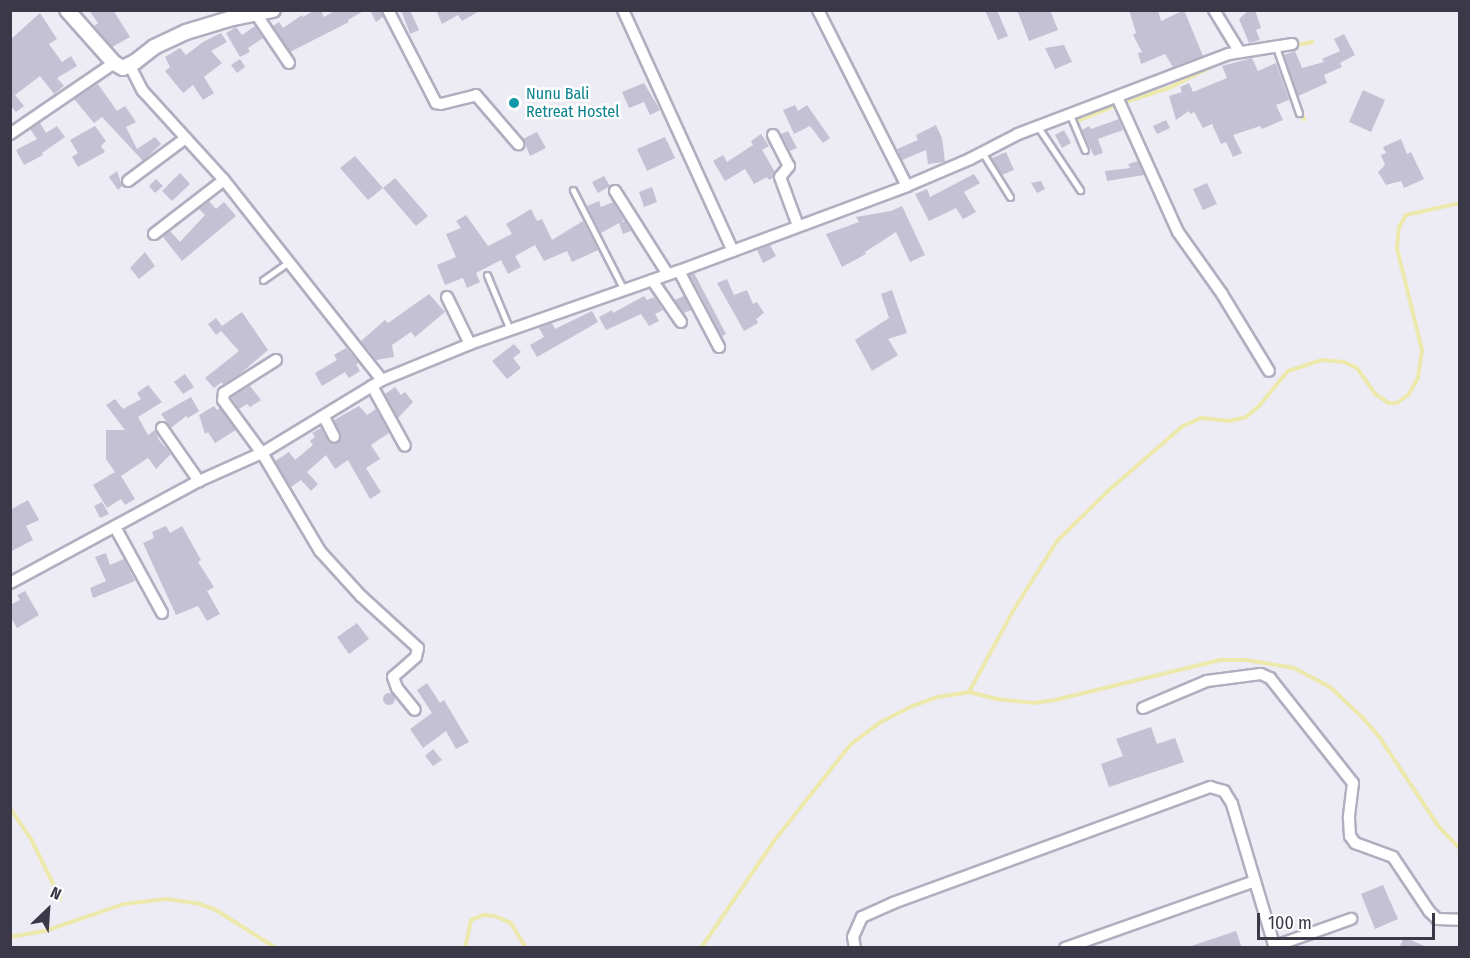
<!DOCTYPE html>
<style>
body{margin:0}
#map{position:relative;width:1470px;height:958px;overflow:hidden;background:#edebf4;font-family:"Fira Sans Condensed",sans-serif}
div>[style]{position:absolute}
.stream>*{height:4px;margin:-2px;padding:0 2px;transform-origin:2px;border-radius:2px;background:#ede9ac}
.building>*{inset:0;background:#c4c1d5}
.round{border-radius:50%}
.roads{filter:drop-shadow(2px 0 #b1aec0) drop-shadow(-2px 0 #b1aec0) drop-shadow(0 2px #b1aec0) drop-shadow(0 -2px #b1aec0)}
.service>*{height:5px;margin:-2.5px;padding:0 2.5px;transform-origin:2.5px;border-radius:2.5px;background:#fff}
.minor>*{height:10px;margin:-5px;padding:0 5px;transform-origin:5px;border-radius:5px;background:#fff}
.tertiary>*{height:14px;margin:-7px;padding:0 7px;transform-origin:7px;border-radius:7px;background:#fff}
.dots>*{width:16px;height:16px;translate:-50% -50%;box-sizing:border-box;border:3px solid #fff;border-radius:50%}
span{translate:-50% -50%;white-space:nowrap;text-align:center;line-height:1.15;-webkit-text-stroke:5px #fff;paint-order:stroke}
.culture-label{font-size:16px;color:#0d838f}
.left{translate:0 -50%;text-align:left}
.frame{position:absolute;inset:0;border:12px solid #3b3948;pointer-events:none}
.north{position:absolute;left:18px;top:880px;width:60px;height:60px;-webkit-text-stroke:4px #fff;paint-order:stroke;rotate:25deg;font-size:16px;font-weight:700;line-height:24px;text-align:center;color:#3b3948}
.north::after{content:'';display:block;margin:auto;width:21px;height:27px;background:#3b3948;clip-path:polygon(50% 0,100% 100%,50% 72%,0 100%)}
.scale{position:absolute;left:1257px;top:913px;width:178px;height:27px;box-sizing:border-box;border:3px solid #3b3948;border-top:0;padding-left:8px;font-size:18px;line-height:21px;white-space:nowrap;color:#3b3948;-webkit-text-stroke:4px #fff;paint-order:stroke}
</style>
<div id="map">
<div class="stream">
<div style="left:1224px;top:36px;width:19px;rotate:62deg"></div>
<div style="left:1292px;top:46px;width:21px;rotate:-11deg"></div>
<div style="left:1125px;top:102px;width:46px;rotate:-17.7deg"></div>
<div style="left:1169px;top:88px;width:51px;rotate:-26.6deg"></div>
<div style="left:1300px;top:108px;width:12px;rotate:70deg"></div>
<div style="left:1075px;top:122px;width:42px;rotate:-22.3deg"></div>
<div style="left:969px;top:692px;width:92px;rotate:-61.5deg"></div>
<div style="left:1013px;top:611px;width:83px;rotate:-57.8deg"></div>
<div style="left:1057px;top:541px;width:73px;rotate:-44.4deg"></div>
<div style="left:1109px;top:490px;width:98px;rotate:-40.9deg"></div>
<div style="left:1183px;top:426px;width:20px;rotate:-24deg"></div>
<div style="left:1201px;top:418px;width:29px;rotate:6deg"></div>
<div style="left:1230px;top:421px;width:16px;rotate:-14deg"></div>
<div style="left:1246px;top:417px;width:17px;rotate:-40deg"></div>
<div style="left:1259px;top:406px;width:45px;rotate:-50.4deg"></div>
<div style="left:1288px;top:371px;width:36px;rotate:-18deg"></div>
<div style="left:1322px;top:360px;width:22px;rotate:5deg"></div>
<div style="left:1344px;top:362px;width:14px;rotate:25deg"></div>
<div style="left:1357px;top:368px;width:32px;rotate:55deg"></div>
<div style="left:1375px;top:394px;width:17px;rotate:33deg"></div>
<div style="left:1389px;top:403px;width:8px"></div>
<div style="left:1397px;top:403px;width:15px;rotate:-37deg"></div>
<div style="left:1409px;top:394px;width:18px;rotate:-61deg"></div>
<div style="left:1418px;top:378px;width:28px;rotate:-82deg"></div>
<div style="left:1422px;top:350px;width:105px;rotate:-103.8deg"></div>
<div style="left:1397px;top:248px;width:21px;rotate:-85deg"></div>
<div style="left:1399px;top:227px;width:14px;rotate:-60deg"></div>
<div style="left:1406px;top:215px;width:55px;rotate:-12.5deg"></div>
<div style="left:10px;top:808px;width:40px;rotate:56deg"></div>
<div style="left:32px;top:841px;width:64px;rotate:63.8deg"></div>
<div style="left:10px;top:937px;width:36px;rotate:-10deg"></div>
<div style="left:45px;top:931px;width:83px;rotate:-18.9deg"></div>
<div style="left:124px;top:904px;width:43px;rotate:-6.6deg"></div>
<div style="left:167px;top:899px;width:30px;rotate:8deg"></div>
<div style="left:197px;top:903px;width:20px;rotate:20deg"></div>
<div style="left:216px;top:910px;width:71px;rotate:32.3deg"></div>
<div style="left:465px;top:948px;width:29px;rotate:-78deg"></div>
<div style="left:471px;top:920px;width:14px;rotate:-21deg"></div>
<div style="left:484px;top:915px;width:11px;rotate:5deg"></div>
<div style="left:495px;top:916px;width:17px;rotate:24deg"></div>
<div style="left:511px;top:923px;width:29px;rotate:59deg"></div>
<div style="left:701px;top:948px;width:130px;rotate:-55.7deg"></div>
<div style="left:774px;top:841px;width:122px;rotate:-51.6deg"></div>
<div style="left:850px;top:745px;width:39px;rotate:-37deg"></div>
<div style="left:881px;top:722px;width:33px;rotate:-27deg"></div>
<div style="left:910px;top:707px;width:30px;rotate:-20deg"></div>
<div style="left:938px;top:697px;width:31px;rotate:-9deg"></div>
<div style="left:969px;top:692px;width:29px;rotate:14deg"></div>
<div style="left:997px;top:699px;width:37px;rotate:6deg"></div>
<div style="left:1034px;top:703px;width:21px;rotate:-8deg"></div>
<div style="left:1055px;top:700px;width:170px;rotate:-13.6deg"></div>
<div style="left:1220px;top:660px;width:27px"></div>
<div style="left:1247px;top:660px;width:48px;rotate:9.7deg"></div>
<div style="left:1294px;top:668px;width:41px;rotate:27.8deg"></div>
<div style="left:1330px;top:687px;width:44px;rotate:43.2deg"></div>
<div style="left:1362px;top:717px;width:28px;rotate:49deg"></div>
<div style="left:1380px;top:738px;width:107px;rotate:56.5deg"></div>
<div style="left:1439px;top:827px;width:30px;rotate:46deg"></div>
</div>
<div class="building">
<div style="clip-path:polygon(89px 10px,113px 10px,130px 37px,112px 47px,94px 26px,98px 23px)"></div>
<div style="clip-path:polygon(315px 10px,321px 10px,324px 17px,336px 10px,365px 10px,348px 20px,349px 22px,290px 52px,273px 26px,279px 22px,283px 28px,302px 15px,303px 17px)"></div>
<div style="clip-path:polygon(370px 10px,381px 10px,383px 17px,376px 22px)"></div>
<div style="clip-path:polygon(401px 10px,410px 10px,419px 30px,410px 34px)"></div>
<div style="clip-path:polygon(436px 10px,481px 10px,462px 21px,458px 15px,442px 24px)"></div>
<div style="clip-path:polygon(985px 10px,997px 10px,1008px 36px,998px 40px)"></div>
<div style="clip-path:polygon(1017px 10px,1050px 10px,1058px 30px,1029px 41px)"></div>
<div style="clip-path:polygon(1129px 10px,1158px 10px,1161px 21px,1184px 10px,1203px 56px,1173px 67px,1165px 54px,1141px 64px,1138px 53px,1142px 52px,1133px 35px,1136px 33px)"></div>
<div style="clip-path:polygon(1249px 10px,1255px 10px,1261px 28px,1256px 30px,1260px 40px,1249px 43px,1239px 19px)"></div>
<div style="clip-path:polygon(40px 13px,57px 39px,49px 44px,62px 62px,71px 56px,77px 66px,57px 78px,64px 86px,54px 94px,40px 76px,15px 95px,24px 106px,16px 112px,10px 105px,10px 40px)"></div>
<div style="clip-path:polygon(255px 26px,263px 38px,248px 48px,250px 52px,240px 57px,226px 33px,236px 27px,242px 35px)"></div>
<div style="clip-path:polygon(221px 33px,227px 42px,211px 51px,222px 63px,204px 77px,214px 93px,203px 100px,193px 85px,183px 93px,165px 71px,170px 67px,165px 57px,180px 48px,186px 55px,203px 42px)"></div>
<div style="clip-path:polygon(1344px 34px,1355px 55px,1340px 63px,1342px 67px,1324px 75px,1327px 83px,1298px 96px,1284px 55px,1295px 51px,1302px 68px,1324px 62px,1322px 59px,1340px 51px,1334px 39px)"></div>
<div style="clip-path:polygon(1064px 45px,1072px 62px,1055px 69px,1045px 48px)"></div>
<div style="clip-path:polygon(1252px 58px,1258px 71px,1276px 63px,1289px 100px,1276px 105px,1283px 120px,1262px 129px,1260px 126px,1233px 135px,1242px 153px,1233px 157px,1226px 142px,1221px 144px,1212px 124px,1203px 128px,1194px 112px,1190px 114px,1189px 111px,1176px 120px,1169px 96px,1182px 92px,1180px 87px,1189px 83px,1193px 92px,1227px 78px,1222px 66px)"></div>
<div style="clip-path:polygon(240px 59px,245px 67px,237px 73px,231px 65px)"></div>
<div style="clip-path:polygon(644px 83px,660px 110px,650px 115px,644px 102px,629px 108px,622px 92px)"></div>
<div style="clip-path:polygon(98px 84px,117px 111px,125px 106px,136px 122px,126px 127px,137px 149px,155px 137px,161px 144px,143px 161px,102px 117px,94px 123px,74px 99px)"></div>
<div style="clip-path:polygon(1363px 90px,1385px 100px,1371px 132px,1349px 122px)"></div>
<div style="clip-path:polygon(795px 105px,798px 111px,807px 105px,830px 138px,823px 143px,810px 126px,794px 134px,783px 110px)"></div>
<div style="clip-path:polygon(1119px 119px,1123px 130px,1098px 139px,1103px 153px,1094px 156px,1082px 130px,1089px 126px,1091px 129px)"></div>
<div style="clip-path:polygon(1166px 120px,1170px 128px,1157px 134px,1153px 126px)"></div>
<div style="clip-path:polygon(40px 123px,46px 133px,57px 126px,65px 137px,42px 153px,43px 155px,24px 165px,16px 150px,37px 139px,30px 129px)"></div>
<div style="clip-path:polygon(936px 125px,942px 138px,945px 162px,928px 164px,926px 150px,902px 160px,897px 149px,918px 140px,916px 135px)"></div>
<div style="clip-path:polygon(95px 126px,106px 141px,101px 146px,105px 152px,78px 167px,72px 157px,78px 153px,70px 140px)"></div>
<div style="clip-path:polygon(1064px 130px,1071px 143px,1062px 148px,1055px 135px)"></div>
<div style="clip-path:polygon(788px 131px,797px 148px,790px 151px,781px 134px)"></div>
<div style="clip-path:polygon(537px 132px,546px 148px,530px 156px,523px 139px)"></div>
<div style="clip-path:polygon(761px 134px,769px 146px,762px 150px,775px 172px,773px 178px,769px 180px,767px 177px,754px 184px,745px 169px,725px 181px,713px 161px,723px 155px,727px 162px,753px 145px,751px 141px)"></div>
<div style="clip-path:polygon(665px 137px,675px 158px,647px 171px,637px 149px)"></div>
<div style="clip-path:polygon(1401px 139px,1407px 154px,1411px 152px,1424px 179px,1404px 188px,1401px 181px,1386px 185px,1378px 172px,1385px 165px,1381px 155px,1386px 153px,1383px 147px)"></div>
<div style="clip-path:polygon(1006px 152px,1014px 170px,1002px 175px,992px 158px)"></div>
<div style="clip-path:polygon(355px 156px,383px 188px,368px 200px,340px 168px)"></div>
<div style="clip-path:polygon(1138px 161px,1144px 175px,1107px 181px,1105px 171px,1130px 168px,1128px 164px)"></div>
<div style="clip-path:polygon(117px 171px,122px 186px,118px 190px,109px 177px)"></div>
<div style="clip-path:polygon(180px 173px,190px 184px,172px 201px,162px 191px)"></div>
<div style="clip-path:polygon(974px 174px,980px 183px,964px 192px,976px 212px,963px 219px,956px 208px,929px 221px,915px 194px,927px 189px,930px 197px)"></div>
<div style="clip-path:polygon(604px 176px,610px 186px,598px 193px,592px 182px)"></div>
<div style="clip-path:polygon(395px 178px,428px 216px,416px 226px,383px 188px)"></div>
<div style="clip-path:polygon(156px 179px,163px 186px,155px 193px,149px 186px)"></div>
<div style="clip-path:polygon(1041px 181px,1045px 189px,1037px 193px,1031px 183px)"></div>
<div style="clip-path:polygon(1207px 183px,1217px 204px,1203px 210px,1193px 189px)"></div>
<div style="clip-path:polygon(652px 187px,657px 202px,644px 207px,639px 192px)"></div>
<div style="clip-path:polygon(209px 201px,216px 209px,224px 202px,236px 216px,182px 261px,163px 237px,170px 231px,180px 242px,205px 215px,199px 209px)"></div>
<div style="clip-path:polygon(599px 201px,601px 207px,613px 202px,624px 220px,620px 223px,625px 221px,631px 231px,623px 234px,619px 223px,601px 233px,587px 206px)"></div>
<div style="clip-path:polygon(902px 206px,925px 255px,910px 262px,896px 232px,865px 252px,866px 254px,842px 267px,826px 234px,859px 222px,856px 217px,891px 211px)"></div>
<div style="clip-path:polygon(531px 209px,537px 221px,542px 219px,552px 240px,583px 221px,598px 250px,572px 262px,567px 251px,544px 261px,535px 245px,515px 256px,521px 267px,508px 274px,501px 260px,476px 273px,480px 282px,467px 288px,463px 278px,445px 285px,437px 265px,456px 257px,446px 234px,461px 228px,456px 221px,466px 215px,488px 246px,512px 234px,506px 224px)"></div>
<div style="clip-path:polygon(770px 245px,776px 256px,763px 263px,757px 250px)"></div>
<div style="clip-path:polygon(145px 252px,155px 266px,139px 279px,130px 268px)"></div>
<div style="clip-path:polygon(694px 273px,726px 334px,722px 336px,690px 275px)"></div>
<div style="clip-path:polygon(727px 279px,734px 295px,747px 290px,753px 304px,757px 302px,764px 313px,756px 319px,758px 323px,744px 331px,717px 283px)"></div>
<div style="clip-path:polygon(892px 290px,907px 333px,888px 339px,898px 355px,872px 371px,855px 340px,889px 318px,881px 294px)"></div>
<div style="clip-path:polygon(429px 294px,445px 312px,415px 337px,411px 332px,392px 345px,394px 357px,376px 360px,361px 341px,385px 320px,388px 323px)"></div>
<div style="clip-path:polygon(644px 296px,647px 300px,654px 297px,663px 310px,655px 314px,659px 321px,649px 326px,641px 314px,606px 330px,599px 317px,612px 310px,613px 313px)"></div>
<div style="clip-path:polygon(684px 296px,691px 310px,684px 313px,675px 300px)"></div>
<div style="clip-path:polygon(592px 311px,598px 322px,537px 357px,530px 345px,544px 337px,539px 328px,552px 323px,555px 329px)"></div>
<div style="clip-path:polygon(242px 312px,268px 350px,241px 373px,223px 385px,222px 382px,214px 388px,205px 378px,239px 351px,221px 331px,216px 335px,208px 324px,216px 318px,222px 326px)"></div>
<div style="clip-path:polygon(514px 344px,521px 352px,513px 358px,521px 368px,507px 379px,492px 361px)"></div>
<div style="clip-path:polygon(346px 348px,359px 363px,356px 364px,360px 371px,349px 378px,345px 372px,322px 386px,315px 373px,337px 360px,334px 355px)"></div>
<div style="clip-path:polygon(185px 374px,194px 387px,183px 394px,174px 382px)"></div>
<div style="clip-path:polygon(148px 385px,162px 402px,138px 417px,148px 435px,155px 430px,159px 440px,171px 454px,156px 469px,148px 458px,121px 476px,135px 499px,125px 505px,121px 499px,107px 508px,93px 485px,115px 472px,106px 459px,106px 430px,125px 430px,106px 405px,115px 399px,123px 409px,141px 399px,137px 393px)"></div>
<div style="clip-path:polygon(250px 386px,261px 400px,250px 407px,247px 404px,239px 409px,231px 397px)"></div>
<div style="clip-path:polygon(395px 387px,401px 395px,405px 392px,413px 402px,398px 418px,385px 394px)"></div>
<div style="clip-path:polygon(191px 397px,199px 411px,188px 418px,186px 416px,171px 428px,161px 414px)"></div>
<div style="clip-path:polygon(214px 406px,217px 410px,220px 408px,236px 430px,215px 443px,208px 432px,205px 434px,199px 415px)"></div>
<div style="clip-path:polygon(359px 406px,367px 415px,376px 409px,389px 433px,371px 445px,380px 459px,366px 468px,381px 492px,370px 499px,348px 460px,335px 469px,326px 455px,307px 472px,318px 484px,311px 491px,301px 480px,291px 487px,275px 461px,289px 452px,295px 460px,313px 445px,310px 441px,315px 437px,312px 433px,321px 428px,329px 443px,338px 443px,341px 437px,334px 420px)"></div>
<div style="clip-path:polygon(28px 500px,39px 520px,26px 526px,33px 540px,10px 552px,10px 510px)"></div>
<div style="clip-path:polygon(102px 502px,109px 514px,100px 518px,94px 506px)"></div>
<div style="clip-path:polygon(166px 526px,170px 533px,182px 526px,201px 560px,198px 562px,214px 587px,207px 591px,220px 614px,207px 621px,198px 606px,176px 615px,148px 554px,143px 543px,154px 538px,152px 532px)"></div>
<div style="clip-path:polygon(106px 553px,110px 565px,124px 559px,135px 581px,93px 598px,90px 588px,106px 581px,95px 557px)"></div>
<div style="clip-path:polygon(25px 591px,39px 615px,17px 628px,10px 616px,10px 605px,20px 600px,17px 595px)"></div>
<div style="clip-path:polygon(357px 623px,369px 639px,349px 654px,337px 637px)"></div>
<div style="clip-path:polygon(427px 683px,440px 703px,444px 700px,469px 742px,456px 749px,446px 731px,423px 748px,410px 729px,432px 713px,417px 690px)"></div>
<div class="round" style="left:383px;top:693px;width:12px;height:12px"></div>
<div style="clip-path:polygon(1151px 727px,1157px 744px,1175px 738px,1184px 762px,1109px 787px,1101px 764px,1123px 756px,1116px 739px)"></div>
<div style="clip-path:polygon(433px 749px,442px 760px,433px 766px,425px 756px)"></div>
<div style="clip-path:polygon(1383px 885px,1398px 919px,1375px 929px,1361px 894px)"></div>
<div style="clip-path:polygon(1236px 931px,1242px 948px,1191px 948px,1191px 946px)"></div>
<div style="clip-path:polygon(1404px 937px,1429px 948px,1399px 948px)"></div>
</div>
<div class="roads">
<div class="service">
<div style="left:1278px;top:47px;width:3px;rotate:108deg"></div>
<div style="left:1277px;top:50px;width:67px;rotate:70.8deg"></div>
<div style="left:1070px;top:115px;width:38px;rotate:67deg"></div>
<div style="left:1038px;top:127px;width:76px;rotate:56.3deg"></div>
<div style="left:982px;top:152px;width:53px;rotate:58.1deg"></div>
<div style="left:573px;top:190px;width:112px;rotate:63deg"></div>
<div style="left:487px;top:275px;width:60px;rotate:67.3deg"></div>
<div style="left:263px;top:280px;width:32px;rotate:-35deg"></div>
</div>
<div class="minor">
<div style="left:388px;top:10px;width:105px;rotate:62.7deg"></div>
<div style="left:436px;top:103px;width:5px;rotate:11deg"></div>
<div style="left:441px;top:104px;width:36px;rotate:-14deg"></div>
<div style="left:476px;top:95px;width:65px;rotate:49.4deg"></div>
<div style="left:623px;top:10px;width:265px;rotate:65.5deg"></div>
<div style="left:818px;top:10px;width:197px;rotate:63.2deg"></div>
<div style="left:1214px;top:10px;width:48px;rotate:58.6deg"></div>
<div style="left:256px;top:14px;width:59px;rotate:56deg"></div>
<div style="left:130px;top:66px;width:28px;rotate:63deg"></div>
<div style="left:143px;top:91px;width:120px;rotate:47.7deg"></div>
<div style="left:224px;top:180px;width:255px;rotate:51.7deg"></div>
<div style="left:1117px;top:97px;width:148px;rotate:65.7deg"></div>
<div style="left:1178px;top:232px;width:76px;rotate:54.6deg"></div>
<div style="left:1222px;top:294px;width:90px;rotate:58.6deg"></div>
<div style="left:10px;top:134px;width:126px;rotate:-34.3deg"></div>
<div style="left:773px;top:135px;width:35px;rotate:63deg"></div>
<div style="left:789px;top:166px;width:14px;rotate:129deg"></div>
<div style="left:780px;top:177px;width:52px;rotate:69.8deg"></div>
<div style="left:128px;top:181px;width:72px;rotate:-36.6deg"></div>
<div style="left:615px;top:191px;width:97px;rotate:57.6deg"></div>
<div style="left:154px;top:234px;width:88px;rotate:-37.6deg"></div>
<div style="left:679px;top:271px;width:86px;rotate:62.2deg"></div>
<div style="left:652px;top:280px;width:51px;rotate:55.4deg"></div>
<div style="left:447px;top:297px;width:52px;rotate:63.9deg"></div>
<div style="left:276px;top:360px;width:62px;rotate:147.6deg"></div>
<div style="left:224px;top:393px;width:7px;rotate:98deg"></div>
<div style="left:223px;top:400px;width:66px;rotate:53.7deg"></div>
<div style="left:262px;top:453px;width:114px;rotate:59.4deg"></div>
<div style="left:320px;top:551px;width:61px;rotate:47.7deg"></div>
<div style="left:361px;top:596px;width:77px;rotate:42.4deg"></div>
<div style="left:418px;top:648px;width:9px;rotate:103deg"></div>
<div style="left:416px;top:657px;width:30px;rotate:139deg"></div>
<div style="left:393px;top:677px;width:12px;rotate:70deg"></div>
<div style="left:397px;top:688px;width:28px;rotate:51deg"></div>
<div style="left:372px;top:386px;width:68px;rotate:61.2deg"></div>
<div style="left:324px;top:417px;width:22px;rotate:63deg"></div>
<div style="left:162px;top:428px;width:65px;rotate:55.1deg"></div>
<div style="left:115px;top:527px;width:98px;rotate:61.3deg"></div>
<div style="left:10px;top:583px;width:215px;rotate:-28.4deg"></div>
<div style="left:199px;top:481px;width:69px;rotate:-24deg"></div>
<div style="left:262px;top:453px;width:140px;rotate:-31.3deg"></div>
<div style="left:382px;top:380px;width:95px;rotate:-22.2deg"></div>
<div style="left:470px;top:344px;width:221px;rotate:-19.3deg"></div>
<div style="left:679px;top:271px;width:243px;rotate:-20.4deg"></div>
<div style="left:907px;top:186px;width:69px;rotate:-23.2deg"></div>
<div style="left:970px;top:159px;width:54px;rotate:-27.5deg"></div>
<div style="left:1018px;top:134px;width:226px;rotate:-20.8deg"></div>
<div style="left:1229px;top:54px;width:64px;rotate:-9deg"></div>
<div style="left:1143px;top:708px;width:69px;rotate:-22.9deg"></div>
<div style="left:1207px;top:681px;width:54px;rotate:-7.4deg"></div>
<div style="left:1261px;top:674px;width:10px;rotate:24deg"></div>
<div style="left:1270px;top:678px;width:134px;rotate:51.7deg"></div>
<div style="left:1353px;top:783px;width:35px;rotate:97deg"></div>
<div style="left:1349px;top:818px;width:18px;rotate:87deg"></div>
<div style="left:1350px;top:836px;width:9px;rotate:54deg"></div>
<div style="left:1355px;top:843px;width:40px;rotate:20.2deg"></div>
<div style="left:1393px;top:857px;width:65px;rotate:56.3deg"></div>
<div style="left:1429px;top:911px;width:11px;rotate:45deg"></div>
<div style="left:1437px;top:919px;width:23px;rotate:2deg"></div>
<div style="left:1275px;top:946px;width:81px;rotate:-19.6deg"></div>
<div style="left:855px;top:948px;width:11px;rotate:-100deg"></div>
<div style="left:853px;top:937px;width:22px;rotate:-66deg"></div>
<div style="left:862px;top:917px;width:34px;rotate:-24deg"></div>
<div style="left:893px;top:903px;width:338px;rotate:-20.1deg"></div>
<div style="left:1210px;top:787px;width:15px;rotate:16deg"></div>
<div style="left:1224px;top:791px;width:15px;rotate:58deg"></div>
<div style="left:1232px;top:804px;width:150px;rotate:73.4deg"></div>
<div style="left:1065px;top:948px;width:201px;rotate:-19.4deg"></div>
</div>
<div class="tertiary">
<div style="left:67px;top:10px;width:71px;rotate:48.4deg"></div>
<div style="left:114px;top:63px;width:10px;rotate:29deg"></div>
<div style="left:123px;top:68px;width:13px;rotate:-27deg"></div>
<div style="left:135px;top:62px;width:24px;rotate:-38deg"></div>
<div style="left:154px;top:47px;width:35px;rotate:-25deg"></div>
<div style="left:186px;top:32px;width:45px;rotate:-16.8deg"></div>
<div style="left:229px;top:19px;width:45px;rotate:-11.6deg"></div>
</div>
</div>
<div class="dots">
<div style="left:514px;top:103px;background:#0f9aa8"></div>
</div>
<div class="culture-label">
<span class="left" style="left:526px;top:103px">Nunu Bali<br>Retreat Hostel</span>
</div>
<div class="frame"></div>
<div class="north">N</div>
<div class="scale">100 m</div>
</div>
